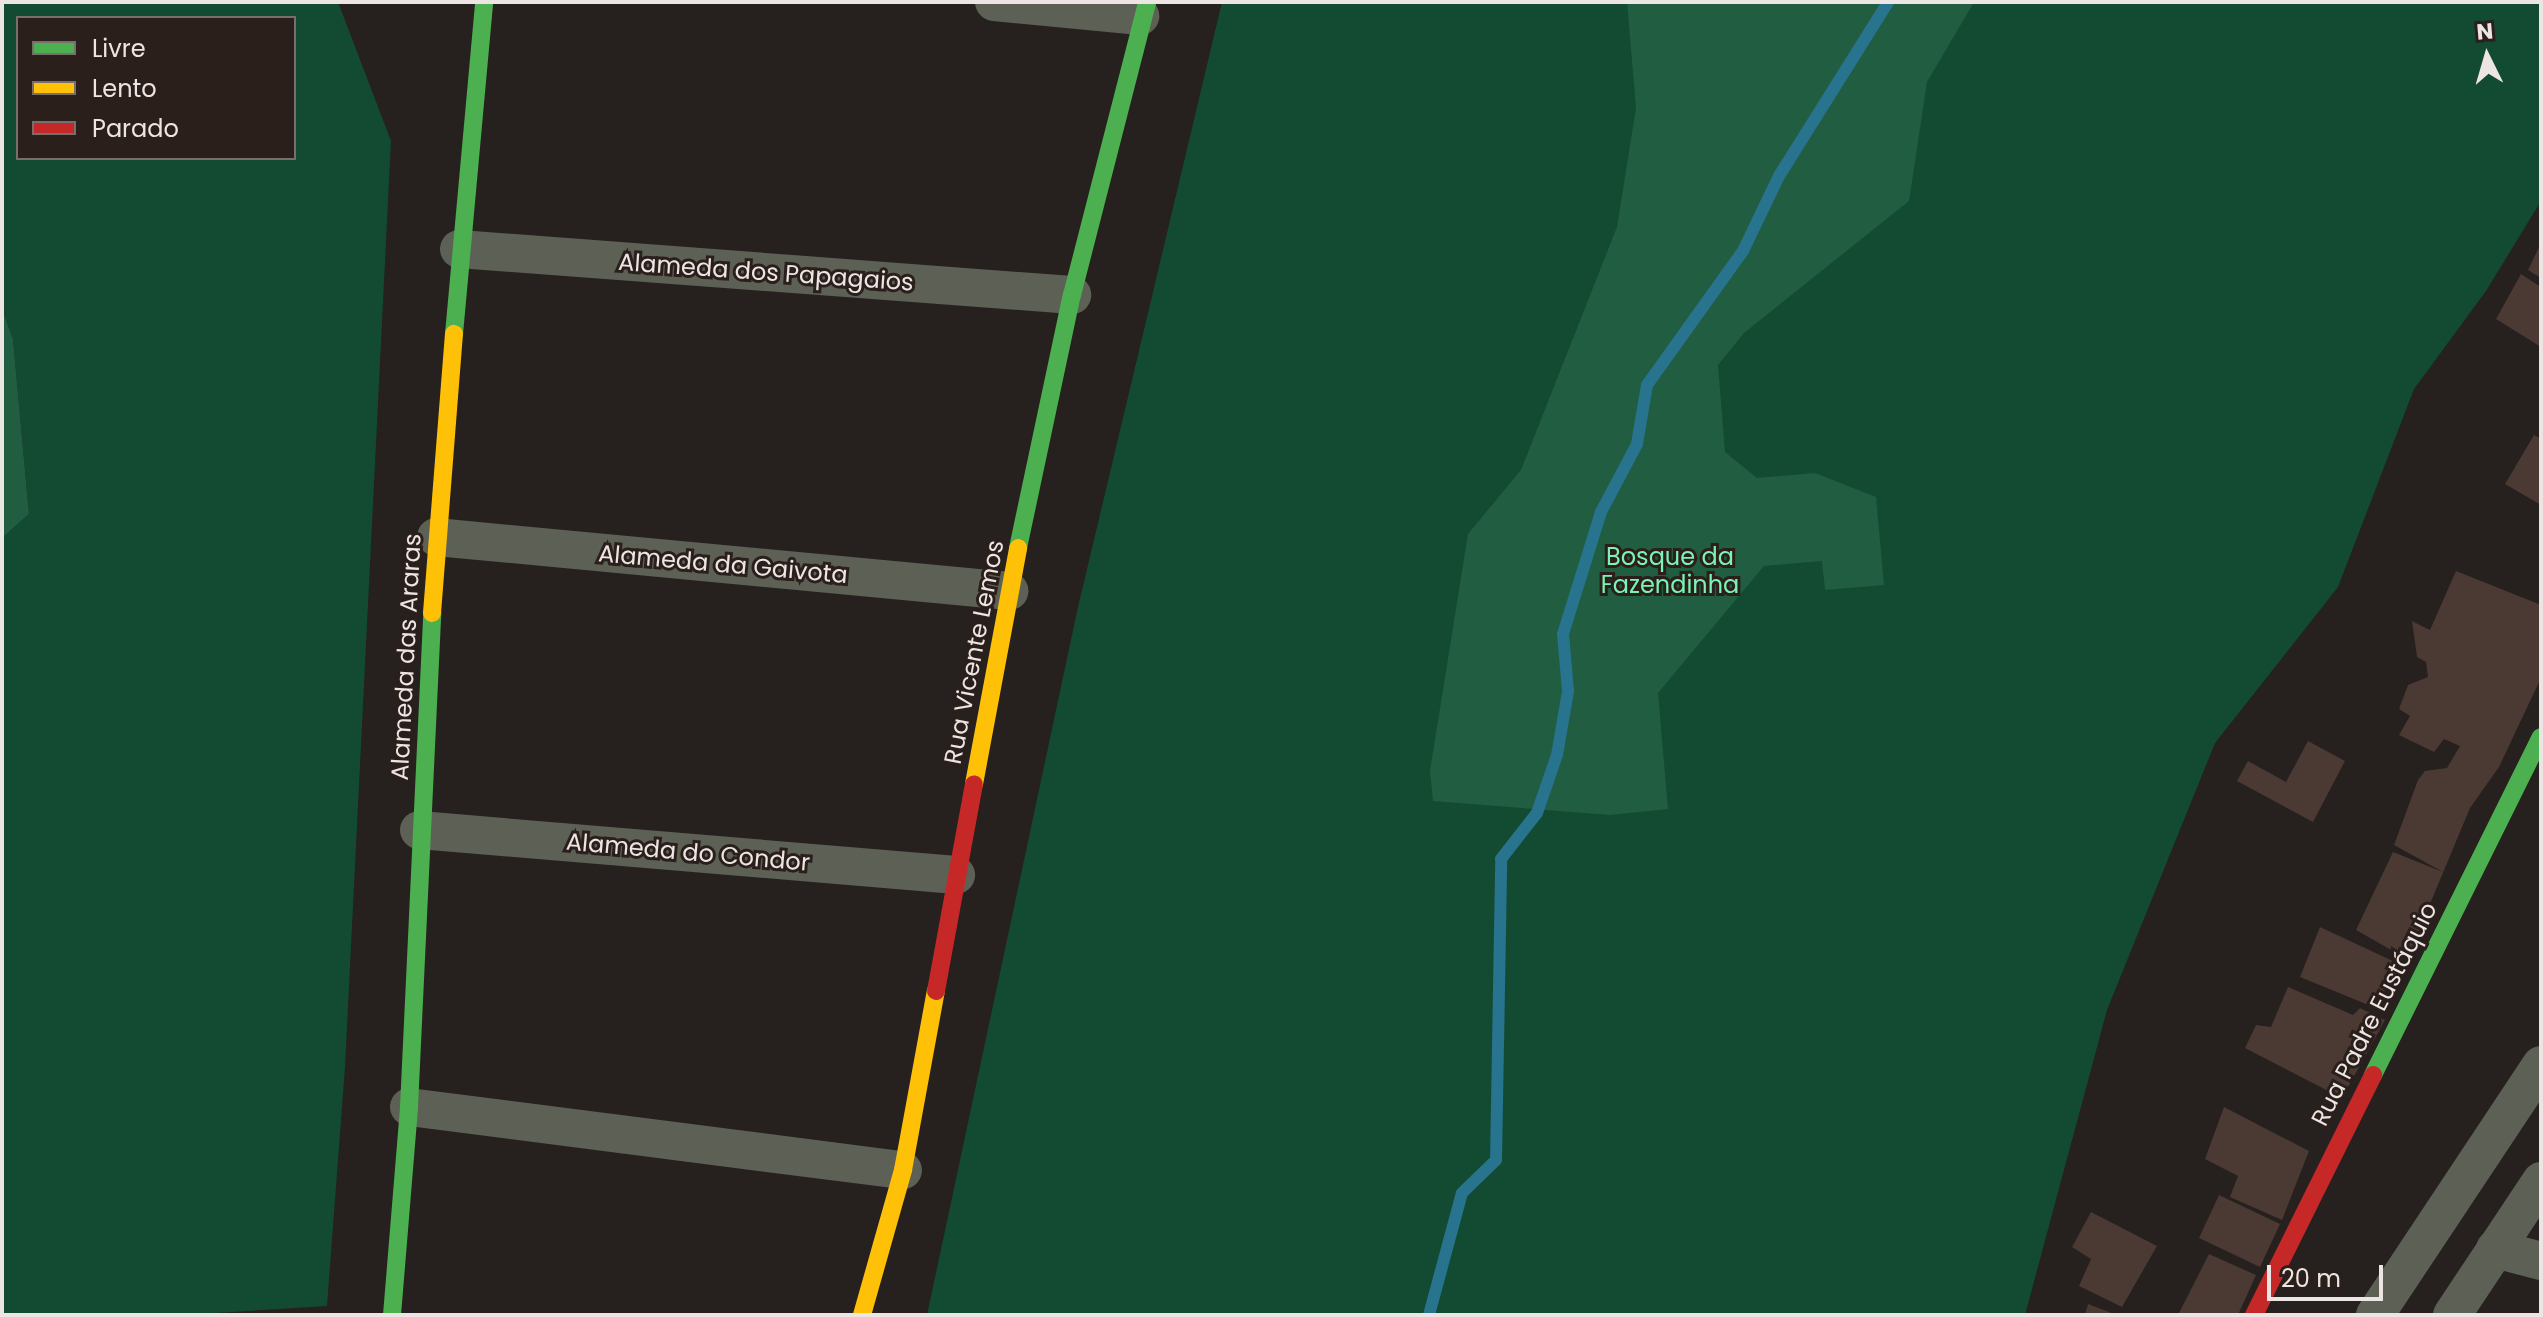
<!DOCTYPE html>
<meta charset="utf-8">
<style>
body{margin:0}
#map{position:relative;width:2543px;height:1317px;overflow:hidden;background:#26201e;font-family:Poppins,sans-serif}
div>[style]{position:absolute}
.green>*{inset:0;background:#124b31}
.forest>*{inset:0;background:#215d40}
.stream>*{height:12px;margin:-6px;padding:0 6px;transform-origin:6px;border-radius:6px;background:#28738d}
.building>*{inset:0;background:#4b3933}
.street>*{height:38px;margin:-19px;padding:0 19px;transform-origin:19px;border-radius:19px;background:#5c6055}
.fast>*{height:18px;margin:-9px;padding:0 9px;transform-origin:9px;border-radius:9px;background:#4caf50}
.slow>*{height:18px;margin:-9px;padding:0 9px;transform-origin:9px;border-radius:9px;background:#ffc107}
.jam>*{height:18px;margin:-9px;padding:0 9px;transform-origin:9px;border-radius:9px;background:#c62828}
span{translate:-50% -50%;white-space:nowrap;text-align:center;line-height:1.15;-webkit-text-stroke:6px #2a1f1b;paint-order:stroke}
.street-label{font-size:24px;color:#ede5e3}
.park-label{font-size:24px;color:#7af3b4}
.frame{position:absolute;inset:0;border:4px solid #ede5e3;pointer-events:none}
.legend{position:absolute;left:16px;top:16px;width:280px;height:144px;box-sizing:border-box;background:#2a1f1b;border:2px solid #786e6b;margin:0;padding:10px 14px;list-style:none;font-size:24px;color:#ede5e3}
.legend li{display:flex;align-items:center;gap:16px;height:40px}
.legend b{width:40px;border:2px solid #786e6b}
.north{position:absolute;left:2447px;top:16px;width:80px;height:80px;-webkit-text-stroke:6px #2a1f1b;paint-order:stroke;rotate:355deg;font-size:22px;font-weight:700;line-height:32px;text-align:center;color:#ede5e3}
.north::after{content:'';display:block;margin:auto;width:28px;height:36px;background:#ede5e3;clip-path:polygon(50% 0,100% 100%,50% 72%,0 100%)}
.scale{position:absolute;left:2267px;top:1265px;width:116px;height:36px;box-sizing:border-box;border:4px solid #ede5e3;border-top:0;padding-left:10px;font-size:24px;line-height:28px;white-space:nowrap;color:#ede5e3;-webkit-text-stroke:6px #2a1f1b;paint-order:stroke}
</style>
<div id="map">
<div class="green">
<div style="clip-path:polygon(evenodd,2px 2px,338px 2px,391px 141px,345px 1067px,327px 1306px,182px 1315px,2px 1315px,2px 538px,29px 514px,13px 339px,2px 309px,2px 2px,18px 18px,294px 18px,294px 158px,18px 158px,18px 18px)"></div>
<div style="clip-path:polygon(1222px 2px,2541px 2px,2541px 201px,2486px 291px,2414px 389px,2338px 587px,2215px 743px,2107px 1010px,2025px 1315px,927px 1315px,1078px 607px)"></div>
</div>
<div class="forest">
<div style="clip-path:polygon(1627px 2px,1974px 2px,1927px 82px,1909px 201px,1744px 333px,1718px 365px,1725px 452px,1757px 478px,1815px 473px,1876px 497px,1884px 585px,1825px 590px,1822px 561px,1764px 566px,1658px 693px,1668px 809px,1610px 815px,1433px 801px,1430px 771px,1468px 534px,1521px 470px,1617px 227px,1636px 108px)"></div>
<div style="clip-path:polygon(2px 309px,13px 339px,29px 514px,2px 538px)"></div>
</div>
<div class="stream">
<div style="left:1429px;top:1315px;width:126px;rotate:-74.9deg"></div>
<div style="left:1462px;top:1193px;width:47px;rotate:-44.1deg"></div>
<div style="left:1496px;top:1160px;width:301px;rotate:-89deg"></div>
<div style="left:1501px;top:859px;width:58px;rotate:-52deg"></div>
<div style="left:1537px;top:813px;width:61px;rotate:-71deg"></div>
<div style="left:1557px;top:755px;width:65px;rotate:-80.2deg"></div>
<div style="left:1568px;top:691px;width:57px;rotate:-95deg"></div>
<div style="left:1563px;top:634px;width:128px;rotate:-72.7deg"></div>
<div style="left:1601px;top:512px;width:77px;rotate:-62.1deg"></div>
<div style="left:1637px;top:444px;width:60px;rotate:-80.4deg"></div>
<div style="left:1647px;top:385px;width:165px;rotate:-54.4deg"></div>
<div style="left:1743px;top:251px;width:83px;rotate:-64.4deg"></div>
<div style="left:1779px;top:176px;width:205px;rotate:-57.9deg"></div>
</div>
<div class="building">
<div style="clip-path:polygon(2541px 243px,2541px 278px,2528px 270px)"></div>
<div style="clip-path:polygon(2521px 274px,2541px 287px,2541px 347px,2496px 319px)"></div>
<div style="clip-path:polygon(2534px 435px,2541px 439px,2541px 505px,2505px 484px)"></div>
<div style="clip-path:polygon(2456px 571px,2541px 605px,2541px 678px,2499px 767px,2470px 808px,2407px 959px,2356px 930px,2393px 852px,2443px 872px,2394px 845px,2418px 780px,2425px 771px,2447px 768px,2460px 746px,2444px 739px,2434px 752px,2399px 735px,2410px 716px,2399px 709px,2408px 685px,2428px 677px,2426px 662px,2417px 657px,2412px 621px,2430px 630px)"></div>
<div style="clip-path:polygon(2308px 741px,2345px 761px,2313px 822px,2237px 781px,2248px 761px,2286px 782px)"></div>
<div style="clip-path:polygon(2320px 927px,2395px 962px,2378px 1009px,2300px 977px)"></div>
<div style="clip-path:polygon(2288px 987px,2353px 1015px,2360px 1008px,2385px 1020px,2342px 1098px,2245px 1048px,2256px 1025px,2271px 1027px)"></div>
<div style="clip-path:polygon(2224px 1107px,2309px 1151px,2282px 1220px,2230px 1197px,2238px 1176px,2205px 1159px)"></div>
<div style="clip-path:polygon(2219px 1195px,2280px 1224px,2260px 1267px,2199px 1238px)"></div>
<div style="clip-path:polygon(2091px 1212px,2157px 1246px,2122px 1307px,2079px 1286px,2091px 1259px,2072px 1247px)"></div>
<div style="clip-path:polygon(2209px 1254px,2256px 1275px,2238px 1315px,2178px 1315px)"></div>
<div style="clip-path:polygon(2088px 1304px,2117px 1315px,2085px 1315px)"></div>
</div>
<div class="street">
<div style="left:994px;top:2px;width:147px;rotate:5.5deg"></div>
<div style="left:459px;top:249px;width:615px;rotate:4.29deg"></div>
<div style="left:436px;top:537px;width:576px;rotate:5.38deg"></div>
<div style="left:419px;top:830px;width:539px;rotate:4.79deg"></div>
<div style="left:409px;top:1107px;width:498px;rotate:7.3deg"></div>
<div style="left:2495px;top:1249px;width:48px;rotate:14.6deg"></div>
<div style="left:2375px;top:1315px;width:300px;rotate:-56.4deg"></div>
<div style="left:2452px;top:1315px;width:161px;rotate:-56.4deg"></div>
</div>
<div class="fast">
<div style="left:454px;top:334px;width:333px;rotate:-84.8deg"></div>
<div style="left:1018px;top:548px;width:259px;rotate:-78deg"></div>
<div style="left:1072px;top:295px;width:302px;rotate:-75.6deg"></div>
<div style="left:2373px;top:1075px;width:377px;rotate:-63.6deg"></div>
<div style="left:392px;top:1315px;width:209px;rotate:-85.3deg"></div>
<div style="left:409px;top:1107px;width:495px;rotate:-87.3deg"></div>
</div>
<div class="slow">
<div style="left:432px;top:613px;width:280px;rotate:-85.5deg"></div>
<div style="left:974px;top:784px;width:240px;rotate:-79.4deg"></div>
<div style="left:862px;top:1315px;width:151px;rotate:-74.2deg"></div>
<div style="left:903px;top:1170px;width:182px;rotate:-79.6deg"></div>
</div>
<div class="jam">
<div style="left:936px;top:991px;width:210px;rotate:-79.6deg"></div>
<div style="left:2254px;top:1315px;width:268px;rotate:-63.6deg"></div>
</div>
<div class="street-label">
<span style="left:766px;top:272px;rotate:4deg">Alameda dos Papagaios</span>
<span style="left:723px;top:564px;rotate:5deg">Alameda da Gaivota</span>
<span style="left:974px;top:652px;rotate:-79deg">Rua Vicente Lemos</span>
<span style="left:406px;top:657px;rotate:-87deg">Alameda das Araras</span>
<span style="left:688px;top:852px;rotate:5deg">Alameda do Condor</span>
<span style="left:2374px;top:1014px;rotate:-63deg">Rua Padre Eustáquio</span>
</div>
<div class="park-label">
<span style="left:1670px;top:571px">Bosque da<br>Fazendinha</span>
</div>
<div class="frame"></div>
<ul class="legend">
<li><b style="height:10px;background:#4caf50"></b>Livre</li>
<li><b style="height:10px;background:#ffc107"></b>Lento</li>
<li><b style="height:10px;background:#c62828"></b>Parado</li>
</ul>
<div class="north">N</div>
<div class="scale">20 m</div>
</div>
